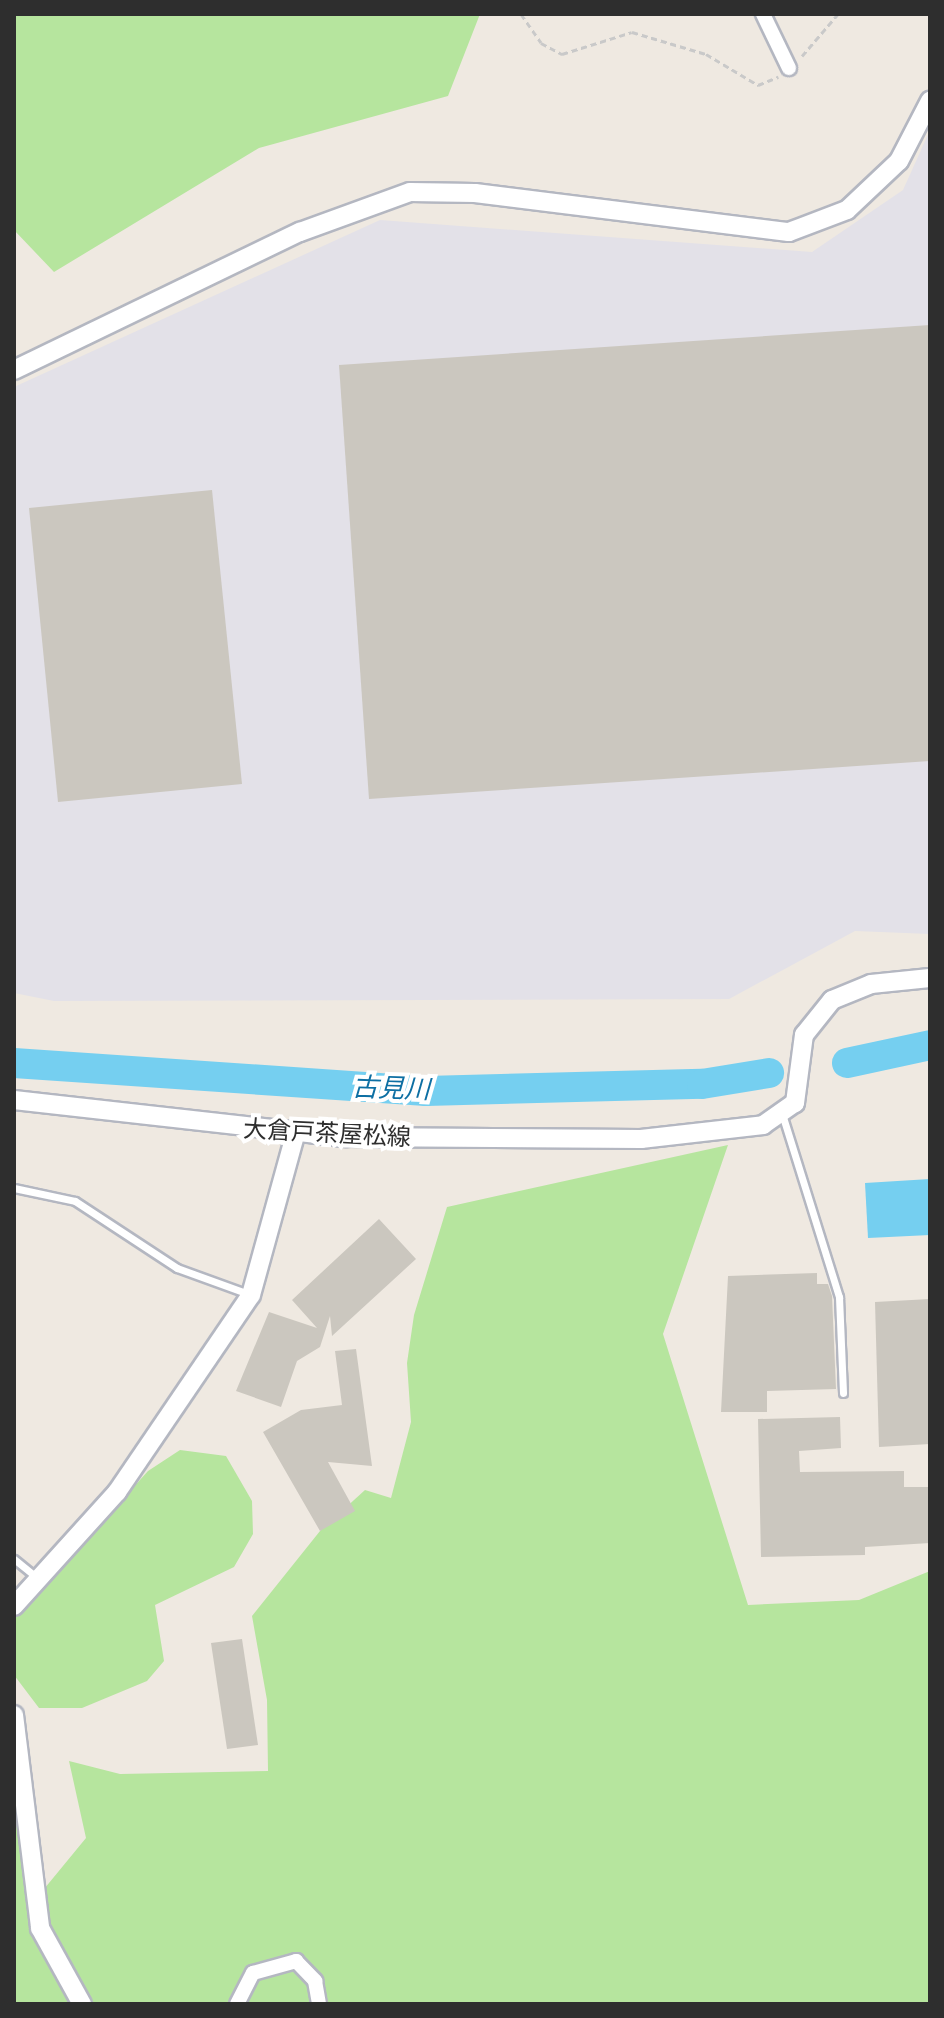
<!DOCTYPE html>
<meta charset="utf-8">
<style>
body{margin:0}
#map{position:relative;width:944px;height:2018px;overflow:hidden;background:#efe9e1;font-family:Figtree,"Noto Sans JP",sans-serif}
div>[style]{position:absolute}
.industrial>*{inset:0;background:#e3e1e8}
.green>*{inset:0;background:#b6e59e}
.water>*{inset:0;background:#75cff0}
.river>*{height:30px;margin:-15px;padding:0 15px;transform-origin:15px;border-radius:15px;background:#75cff0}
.building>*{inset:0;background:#cbc7bf}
.path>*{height:3px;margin-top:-1.5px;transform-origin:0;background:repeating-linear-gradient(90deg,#c9c9c9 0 6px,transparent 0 10px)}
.roads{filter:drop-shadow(2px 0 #b4b7c1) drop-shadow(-2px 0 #b4b7c1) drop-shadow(0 2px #b4b7c1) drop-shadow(0 -2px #b4b7c1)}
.service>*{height:7px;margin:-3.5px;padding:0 3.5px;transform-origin:3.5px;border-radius:3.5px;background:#fff}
.minor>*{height:14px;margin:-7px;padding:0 7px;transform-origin:7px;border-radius:7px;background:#fff}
.tertiary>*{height:18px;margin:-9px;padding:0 9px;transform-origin:9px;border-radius:9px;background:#fff}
span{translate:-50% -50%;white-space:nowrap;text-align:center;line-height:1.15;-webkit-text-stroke:8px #fff;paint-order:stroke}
.street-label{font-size:24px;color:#2e2e2e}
.water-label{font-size:26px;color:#0d6fa3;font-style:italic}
.frame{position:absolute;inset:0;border:16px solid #2e2e2e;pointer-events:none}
</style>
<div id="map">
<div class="industrial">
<div style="clip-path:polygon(930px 130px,930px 934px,855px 931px,729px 999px,54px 1001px,14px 993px,14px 387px,380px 220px,812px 252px,903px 190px)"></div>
</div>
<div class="green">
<div style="clip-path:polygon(14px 14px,480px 14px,448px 96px,259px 148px,54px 272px,14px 230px)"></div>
<div style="clip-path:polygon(728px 1145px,663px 1334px,748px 1605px,859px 1600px,930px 1571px,930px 2004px,14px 2004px,14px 1723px,35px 1900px,86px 1838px,69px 1761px,120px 1774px,268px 1771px,267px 1700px,252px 1616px,320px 1531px,365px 1490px,391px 1498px,411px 1422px,407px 1363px,414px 1315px,447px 1207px)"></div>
<div style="clip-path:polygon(180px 1450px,226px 1456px,252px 1501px,253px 1534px,234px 1567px,155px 1605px,164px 1661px,147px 1681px,82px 1708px,39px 1708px,14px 1675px,14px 1596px,33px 1572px,94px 1531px,148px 1471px)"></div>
</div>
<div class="water">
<div style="clip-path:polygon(930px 1179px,930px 1235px,868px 1238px,865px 1183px)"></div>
</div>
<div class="river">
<div style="left:14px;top:1063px;width:413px;rotate:3.9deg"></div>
<div style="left:426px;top:1091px;width:276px;rotate:-1.5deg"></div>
<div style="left:702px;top:1084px;width:68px;rotate:-9.3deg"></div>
<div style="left:847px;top:1063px;width:85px;rotate:-12.2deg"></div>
</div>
<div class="building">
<div style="clip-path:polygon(930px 325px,930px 761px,369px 799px,339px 365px)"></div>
<div style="clip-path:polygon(212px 490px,242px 784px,58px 802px,29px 508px)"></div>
<div style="clip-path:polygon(379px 1219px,416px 1259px,332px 1336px,330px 1316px,320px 1347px,297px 1361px,281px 1407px,236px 1391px,269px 1312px,317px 1328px,292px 1300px)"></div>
<div style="clip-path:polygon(817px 1273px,817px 1284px,828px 1284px,832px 1296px,836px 1389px,767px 1391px,767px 1412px,721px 1412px,728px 1276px)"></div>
<div style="clip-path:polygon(930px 1299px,930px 1444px,879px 1447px,875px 1302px)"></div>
<div style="clip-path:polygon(356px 1349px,372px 1466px,328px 1462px,355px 1511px,320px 1531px,263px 1432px,301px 1410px,342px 1405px,335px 1351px)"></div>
<div style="clip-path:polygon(840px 1417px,841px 1448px,799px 1451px,800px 1472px,904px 1471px,904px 1487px,930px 1487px,930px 1543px,865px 1547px,865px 1555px,761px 1557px,758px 1419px)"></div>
<div style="clip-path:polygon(242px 1639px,258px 1745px,227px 1749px,211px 1643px)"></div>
</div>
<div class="path">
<div style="left:521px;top:14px;width:35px;rotate:55deg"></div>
<div style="left:541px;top:43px;width:24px;rotate:28deg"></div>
<div style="left:562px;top:54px;width:73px;rotate:-17.4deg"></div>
<div style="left:632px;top:32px;width:77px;rotate:16.6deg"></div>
<div style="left:706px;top:54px;width:61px;rotate:30.8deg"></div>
<div style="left:758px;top:85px;width:22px;rotate:-22deg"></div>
<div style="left:802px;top:56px;width:55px;rotate:-49.4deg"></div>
</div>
<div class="roads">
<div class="service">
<div style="left:783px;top:1117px;width:189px;rotate:72.7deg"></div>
<div style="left:839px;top:1297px;width:96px;rotate:87.6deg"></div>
<div style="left:14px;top:1188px;width:62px;rotate:12deg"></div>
<div style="left:75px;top:1201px;width:122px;rotate:33.3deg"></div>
<div style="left:177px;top:1268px;width:77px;rotate:19.9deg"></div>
<div style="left:14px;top:1559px;width:28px;rotate:39deg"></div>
</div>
<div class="minor">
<div style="left:763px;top:14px;width:60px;rotate:64.3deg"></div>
<div style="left:237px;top:2004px;width:35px;rotate:-63deg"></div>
<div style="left:253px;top:1973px;width:45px;rotate:-15.6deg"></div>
<div style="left:296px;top:1961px;width:28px;rotate:46deg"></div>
<div style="left:315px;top:1981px;width:23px;rotate:80deg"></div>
</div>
<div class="tertiary">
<div style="left:14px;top:370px;width:318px;rotate:-25.8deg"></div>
<div style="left:300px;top:232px;width:117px;rotate:-20deg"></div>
<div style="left:410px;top:192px;width:65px;rotate:0.9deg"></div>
<div style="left:475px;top:193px;width:316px;rotate:7.1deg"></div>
<div style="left:789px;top:232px;width:62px;rotate:-20.8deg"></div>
<div style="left:847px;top:210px;width:71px;rotate:-43.3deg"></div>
<div style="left:899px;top:161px;width:68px;rotate:-62.7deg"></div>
<div style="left:14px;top:1100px;width:334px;rotate:6.4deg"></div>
<div style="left:346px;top:1137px;width:295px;rotate:0.4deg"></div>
<div style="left:641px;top:1139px;width:123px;rotate:-6.5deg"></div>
<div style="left:763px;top:1125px;width:39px;rotate:-35deg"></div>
<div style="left:795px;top:1103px;width:69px;rotate:-82.5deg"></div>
<div style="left:804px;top:1035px;width:45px;rotate:-51.3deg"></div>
<div style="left:832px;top:1000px;width:42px;rotate:-22.3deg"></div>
<div style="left:871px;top:984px;width:59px;rotate:-5.8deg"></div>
<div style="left:14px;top:1606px;width:154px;rotate:-47.9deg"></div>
<div style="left:117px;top:1492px;width:238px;rotate:-55.8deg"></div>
<div style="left:251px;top:1295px;width:166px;rotate:-74.6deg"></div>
<div style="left:14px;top:1715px;width:215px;rotate:83deg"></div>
<div style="left:40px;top:1928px;width:87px;rotate:61.1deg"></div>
</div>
</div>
<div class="street-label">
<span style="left:327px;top:1133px;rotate:3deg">大倉戸茶屋松線</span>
</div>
<div class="water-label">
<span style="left:391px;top:1089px;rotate:2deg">古見川</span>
</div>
<div class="frame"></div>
</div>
